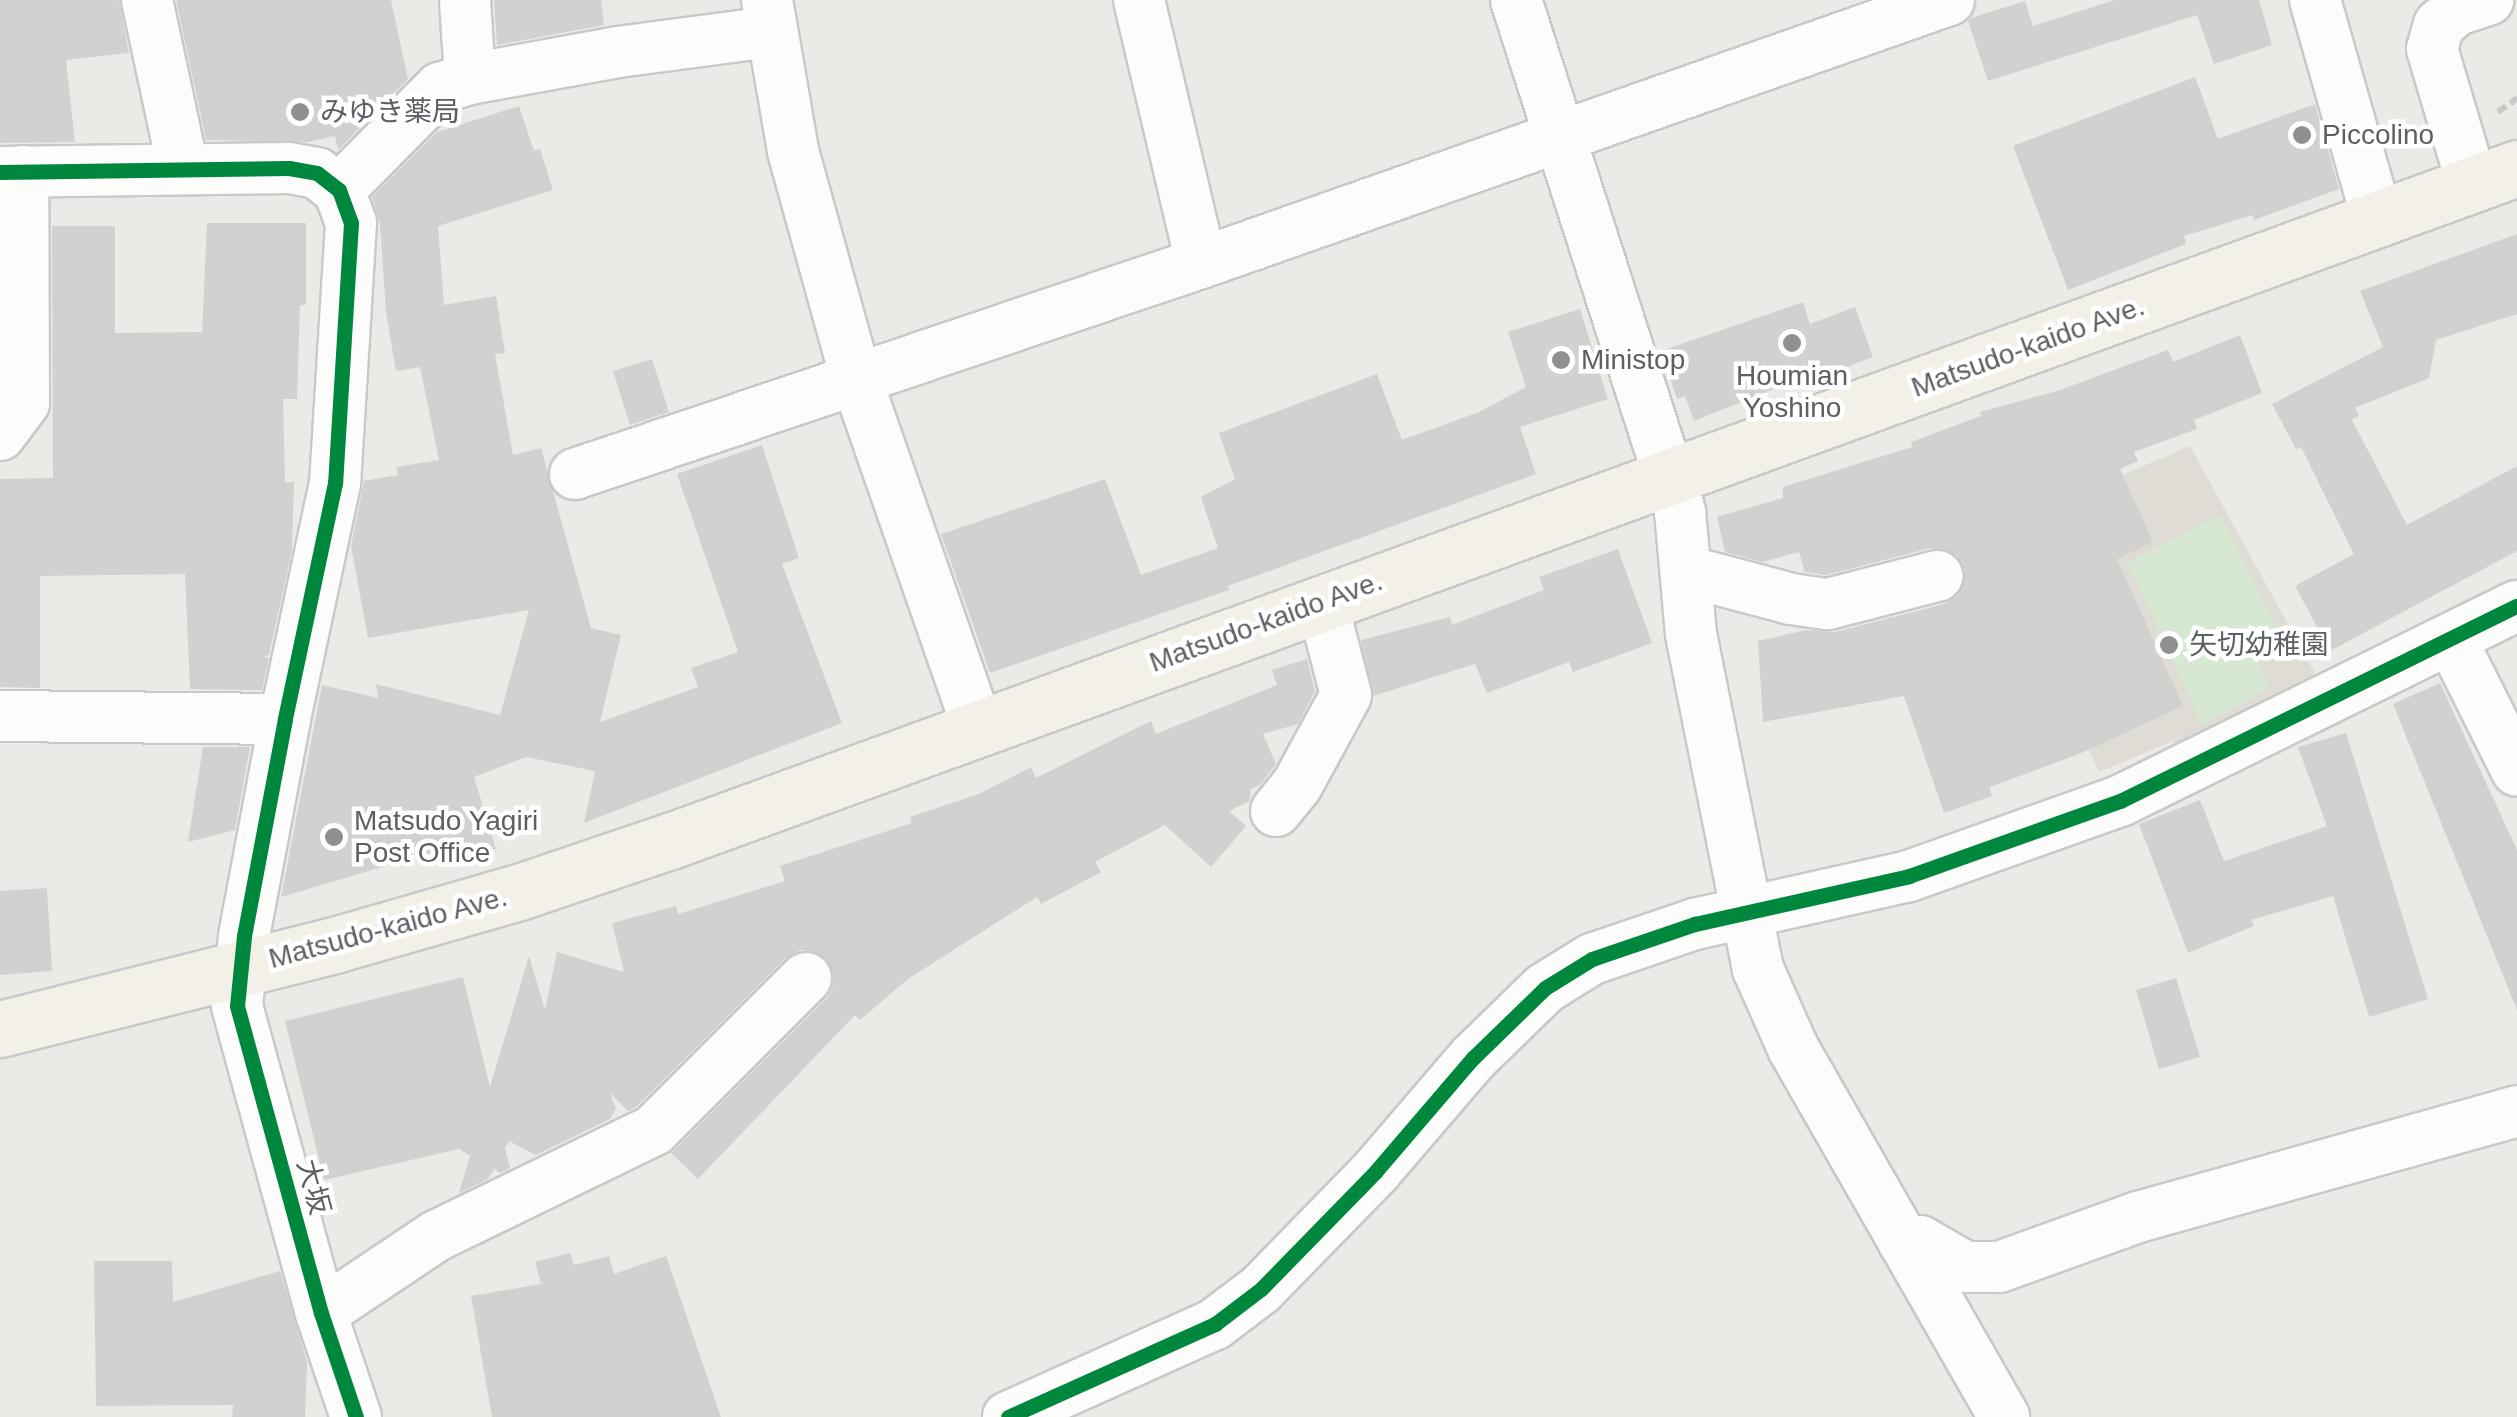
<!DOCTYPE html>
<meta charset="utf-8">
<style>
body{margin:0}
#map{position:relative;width:2517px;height:1417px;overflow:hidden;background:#eceae6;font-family:Helvetica,"Noto Sans JP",sans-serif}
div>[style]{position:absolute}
.education>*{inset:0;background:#dfdcd6}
.green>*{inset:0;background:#d6e8d1}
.building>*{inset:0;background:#d3d1cf}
.path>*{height:6px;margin-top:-3px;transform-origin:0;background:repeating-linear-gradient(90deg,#c6cbc8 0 10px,transparent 0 15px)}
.roads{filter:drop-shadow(2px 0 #c8c9c8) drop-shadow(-2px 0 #c8c9c8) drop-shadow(0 2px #c8c9c8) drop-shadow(0 -2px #c8c9c8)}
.minor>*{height:50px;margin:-25px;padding:0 25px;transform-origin:25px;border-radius:25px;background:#fcfcfb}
.major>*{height:55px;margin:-27.5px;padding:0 27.5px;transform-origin:27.5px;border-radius:27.5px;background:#f3f0e8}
.cycleway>*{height:15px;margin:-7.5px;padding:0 7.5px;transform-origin:7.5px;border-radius:7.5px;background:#00873e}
.dots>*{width:28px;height:28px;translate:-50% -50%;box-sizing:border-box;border:5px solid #fff;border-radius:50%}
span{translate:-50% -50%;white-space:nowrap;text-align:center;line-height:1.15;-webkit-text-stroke:9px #fff;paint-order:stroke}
.poi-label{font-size:28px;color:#5c6064}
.left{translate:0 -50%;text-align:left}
.street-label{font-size:28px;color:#5c6064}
</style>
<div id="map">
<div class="education">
<div style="clip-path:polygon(2190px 446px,2322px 686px,2180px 754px,2173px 741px,2099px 772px,2020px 603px,1997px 529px)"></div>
</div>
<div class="green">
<div style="clip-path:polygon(2220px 515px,2287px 646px,2255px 655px,2268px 689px,2202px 725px,2128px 563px)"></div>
</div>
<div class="building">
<div style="clip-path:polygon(0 0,119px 0,129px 53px,66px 60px,75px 142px,0 143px)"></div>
<div style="clip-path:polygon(176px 0,391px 0,408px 79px,338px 150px,335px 136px,308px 142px,206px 140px)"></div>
<div style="clip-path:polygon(494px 0,601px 0,604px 25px,497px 45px)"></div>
<div style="clip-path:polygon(2115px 0,2259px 0,2272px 45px,2214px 64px,2197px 15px,1988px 81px,1968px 21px,1971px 18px,2025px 1px,2033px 26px)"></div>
<div style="clip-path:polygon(2195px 77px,2218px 139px,2315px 104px,2339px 189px,2254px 220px,2252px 215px,2184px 236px,2186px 244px,2068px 290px,2013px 146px)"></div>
<div style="clip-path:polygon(519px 106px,534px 151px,540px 149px,553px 190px,438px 226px,444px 305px,496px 296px,505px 353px,495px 354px,513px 455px,541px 448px,591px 628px,621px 635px,600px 722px,698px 687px,691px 668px,738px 652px,677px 474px,762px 445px,799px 558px,782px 564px,842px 723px,584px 823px,595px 771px,526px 757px,474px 777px,496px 849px,450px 863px,453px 846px,281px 897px,322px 685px,378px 698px,376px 684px,500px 715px,529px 610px,368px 638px,351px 546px,364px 481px,398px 475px,396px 467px,439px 460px,420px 367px,396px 371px,386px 312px,380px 224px,372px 197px,437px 132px)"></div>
<div style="clip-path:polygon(207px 223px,306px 223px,306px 304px,300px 306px,297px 399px,283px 399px,285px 482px,294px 482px,292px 550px,269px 655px,263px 656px,269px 658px,262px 690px,190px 689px,185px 574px,40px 576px,40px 688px,0 687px,0 479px,53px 478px,52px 226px,115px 226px,115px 333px,202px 332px)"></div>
<div style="clip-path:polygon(2517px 234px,2517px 314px,2436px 340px,2429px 378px,2355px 408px,2359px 416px,2352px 420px,2407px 525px,2517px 466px,2517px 551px,2330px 651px,2295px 586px,2354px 554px,2301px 447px,2296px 449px,2272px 404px,2383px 347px,2360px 291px)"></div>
<div style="clip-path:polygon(1803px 302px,1810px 324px,1855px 307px,1873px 357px,1830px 373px,1828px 367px,1694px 421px,1685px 396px,1677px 399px,1661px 351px)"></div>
<div style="clip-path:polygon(1580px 309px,1608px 399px,1520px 427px,1536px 474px,1228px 586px,1229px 590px,990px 673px,941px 534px,1105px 479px,1141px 575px,1218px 548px,1201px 497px,1235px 479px,1219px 433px,1377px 374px,1402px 440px,1479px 412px,1526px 387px,1508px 332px)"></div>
<div style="clip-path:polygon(2240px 335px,2262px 393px,2194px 420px,2197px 429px,2134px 452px,2138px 461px,2120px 469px,2153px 542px,2117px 559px,2183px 706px,2079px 754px,1990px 787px,1992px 796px,1944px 813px,1904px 696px,1763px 722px,1758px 641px,1806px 630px,1835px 632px,1944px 604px,1958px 596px,1965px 570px,1957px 555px,1931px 548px,1826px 575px,1805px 572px,1799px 552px,1762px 562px,1725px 552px,1717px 517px,1783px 498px,1783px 487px,1912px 447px,1911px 442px,1981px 416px,1980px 412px,2060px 390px,2168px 350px,2173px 362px)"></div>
<div style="clip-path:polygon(652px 359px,669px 412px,630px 425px,613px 371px)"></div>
<div style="clip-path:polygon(1618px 549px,1652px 643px,1573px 672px,1569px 662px,1487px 693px,1475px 664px,1373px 696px,1361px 640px,1450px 617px,1452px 625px,1544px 590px,1539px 577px)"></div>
<div style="clip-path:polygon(1307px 659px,1315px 691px,1298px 724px,1263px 734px,1276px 764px,1260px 785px,1251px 789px,1250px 801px,1229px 811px,1246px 826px,1211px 867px,1165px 825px,1095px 862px,1101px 872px,1041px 904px,1037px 897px,908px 979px,860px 1020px,855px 1015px,698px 1179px,671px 1153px,827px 998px,834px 984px,833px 970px,814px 951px,800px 950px,786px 958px,637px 1106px,628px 1111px,610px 1093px,616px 1109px,610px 1119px,536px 1155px,509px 1141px,505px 1148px,510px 1168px,500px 1173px,494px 1169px,488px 1179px,459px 1193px,470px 1156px,459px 1149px,324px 1180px,285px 1021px,463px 977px,490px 1087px,529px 956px,545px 1010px,557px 952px,624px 972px,612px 923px,676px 906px,678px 914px,785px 881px,780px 866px,912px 823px,910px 817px,979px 794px,1031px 767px,1036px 778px,1151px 721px,1156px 734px,1277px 685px,1272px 670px)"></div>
<div style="clip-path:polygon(2440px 683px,2517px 850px,2517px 1010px,2393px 704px)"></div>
<div style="clip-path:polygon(2346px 733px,2428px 999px,2369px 1017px,2333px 896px,2251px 920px,2254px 926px,2188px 953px,2139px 824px,2200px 800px,2224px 861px,2327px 826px,2298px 747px)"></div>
<div style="clip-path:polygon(203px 747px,250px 747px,235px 830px,188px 842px)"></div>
<div style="clip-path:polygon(47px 888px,52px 971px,0 975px,0 891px)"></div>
<div style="clip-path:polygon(2176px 978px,2200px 1057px,2159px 1069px,2136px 990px)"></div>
<div style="clip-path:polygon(570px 1253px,574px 1265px,609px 1256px,614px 1274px,666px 1256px,721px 1417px,492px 1417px,471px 1296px,541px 1284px,535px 1262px)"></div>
<div style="clip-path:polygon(94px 1261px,172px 1261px,173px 1302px,280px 1271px,307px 1362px,305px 1417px,232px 1417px,233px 1405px,96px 1406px)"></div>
</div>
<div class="path">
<div style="left:2498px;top:112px;width:24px;rotate:-36deg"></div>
</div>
<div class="roads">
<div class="minor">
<div style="left:147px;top:0;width:172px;rotate:77.9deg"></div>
<div style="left:465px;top:0;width:79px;rotate:86.4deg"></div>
<div style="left:767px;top:0;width:153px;rotate:80.2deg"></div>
<div style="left:793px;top:151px;width:239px;rotate:74.5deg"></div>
<div style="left:857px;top:381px;width:365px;rotate:70.8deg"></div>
<div style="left:1139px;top:0;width:270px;rotate:76.7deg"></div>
<div style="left:1516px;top:0;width:537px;rotate:72.21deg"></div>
<div style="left:1680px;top:511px;width:123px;rotate:84.9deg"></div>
<div style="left:1691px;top:634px;width:342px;rotate:78.7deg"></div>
<div style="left:1758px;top:969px;width:86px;rotate:66.1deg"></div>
<div style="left:1793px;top:1048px;width:425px;rotate:60.2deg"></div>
<div style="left:2315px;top:0;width:227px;rotate:74.1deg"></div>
<div style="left:0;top:172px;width:289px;rotate:-0.8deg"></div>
<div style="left:289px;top:168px;width:28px;rotate:10deg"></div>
<div style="left:317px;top:173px;width:28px;rotate:38deg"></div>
<div style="left:339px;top:190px;width:35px;rotate:70deg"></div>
<div style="left:351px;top:223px;width:260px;rotate:93.5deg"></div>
<div style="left:335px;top:483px;width:241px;rotate:102deg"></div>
<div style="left:285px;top:719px;width:221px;rotate:100.7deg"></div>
<div style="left:244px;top:936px;width:70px;rotate:95.7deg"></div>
<div style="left:237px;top:1006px;width:318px;rotate:74.7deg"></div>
<div style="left:321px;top:1313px;width:110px;rotate:71.4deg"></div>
<div style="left:2472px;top:183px;width:140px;rotate:-106.6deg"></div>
<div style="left:2432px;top:49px;width:25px;rotate:-74deg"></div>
<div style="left:2439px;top:25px;width:23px;rotate:-40deg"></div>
<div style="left:2457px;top:10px;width:33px;rotate:-18deg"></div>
<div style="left:339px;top:190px;width:144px;rotate:-45.3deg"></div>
<div style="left:440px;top:88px;width:31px;rotate:-17deg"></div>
<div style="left:470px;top:79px;width:150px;rotate:-10.3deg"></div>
<div style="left:618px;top:52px;width:153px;rotate:-7.5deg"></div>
<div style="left:0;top:435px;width:40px;rotate:-53deg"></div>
<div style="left:24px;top:403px;width:232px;rotate:-90.2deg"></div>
<div style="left:575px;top:474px;width:661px;rotate:-18.63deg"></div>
<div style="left:1201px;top:263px;width:793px;rotate:-19.37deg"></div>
<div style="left:1686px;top:571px;width:109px;rotate:14.9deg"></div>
<div style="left:1791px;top:599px;width:37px;rotate:8deg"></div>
<div style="left:1828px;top:604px;width:113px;rotate:-14.4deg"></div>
<div style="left:2452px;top:641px;width:145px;rotate:63.4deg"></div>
<div style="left:0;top:716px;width:285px;rotate:0.6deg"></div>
<div style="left:1276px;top:811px;width:33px;rotate:-51deg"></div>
<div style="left:1297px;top:785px;width:102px;rotate:-61.4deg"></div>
<div style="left:1346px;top:695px;width:96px;rotate:-104.5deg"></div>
<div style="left:1903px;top:1241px;width:17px"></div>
<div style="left:1920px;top:1241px;width:52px;rotate:30deg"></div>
<div style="left:1965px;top:1267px;width:34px"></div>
<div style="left:1999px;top:1267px;width:148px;rotate:-19.8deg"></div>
<div style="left:2138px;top:1217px;width:394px;rotate:-15.6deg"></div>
<div style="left:321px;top:1313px;width:138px;rotate:-33.8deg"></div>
<div style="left:436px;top:1236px;width:242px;rotate:-25.9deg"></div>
<div style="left:654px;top:1130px;width:215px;rotate:-45deg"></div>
<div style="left:1008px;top:1417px;width:227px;rotate:-24.2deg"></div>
<div style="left:1215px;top:1324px;width:58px;rotate:-37.3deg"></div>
<div style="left:1261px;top:1289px;width:165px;rotate:-45.7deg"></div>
<div style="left:1376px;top:1171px;width:149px;rotate:-49.4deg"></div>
<div style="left:1473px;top:1058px;width:100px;rotate:-44.2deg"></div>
<div style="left:1545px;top:988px;width:55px;rotate:-31.7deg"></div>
<div style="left:1592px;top:959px;width:109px;rotate:-18.8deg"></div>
<div style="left:1695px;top:924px;width:219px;rotate:-12.6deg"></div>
<div style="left:1909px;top:876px;width:224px;rotate:-19.6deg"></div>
<div style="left:2120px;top:801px;width:442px;rotate:-26.2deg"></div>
</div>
<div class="major">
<div style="left:0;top:1029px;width:344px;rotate:-14.1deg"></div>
<div style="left:334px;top:945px;width:192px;rotate:-16deg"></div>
<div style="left:519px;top:892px;width:163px;rotate:-18.7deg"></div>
<div style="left:673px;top:840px;width:1963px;rotate:-20.02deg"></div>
</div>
</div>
<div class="cycleway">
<div style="left:0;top:172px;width:289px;rotate:-0.8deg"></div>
<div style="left:289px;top:168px;width:28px;rotate:10deg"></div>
<div style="left:317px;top:173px;width:28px;rotate:38deg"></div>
<div style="left:339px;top:190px;width:35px;rotate:70deg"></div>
<div style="left:351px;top:223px;width:260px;rotate:93.5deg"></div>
<div style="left:335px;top:483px;width:241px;rotate:102deg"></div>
<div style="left:285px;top:719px;width:221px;rotate:100.7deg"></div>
<div style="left:244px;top:936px;width:70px;rotate:95.7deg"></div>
<div style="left:237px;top:1006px;width:318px;rotate:74.7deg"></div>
<div style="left:321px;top:1313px;width:110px;rotate:71.4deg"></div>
<div style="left:1008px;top:1417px;width:227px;rotate:-24.2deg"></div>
<div style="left:1215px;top:1324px;width:58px;rotate:-37.3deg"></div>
<div style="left:1261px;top:1289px;width:165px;rotate:-45.7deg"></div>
<div style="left:1376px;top:1171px;width:149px;rotate:-49.4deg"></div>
<div style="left:1473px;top:1058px;width:100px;rotate:-44.2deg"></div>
<div style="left:1545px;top:988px;width:55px;rotate:-31.7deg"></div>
<div style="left:1592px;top:959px;width:109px;rotate:-18.8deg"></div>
<div style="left:1695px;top:924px;width:219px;rotate:-12.6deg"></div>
<div style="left:1909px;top:876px;width:224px;rotate:-19.6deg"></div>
<div style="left:2120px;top:801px;width:442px;rotate:-26.2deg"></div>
</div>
<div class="dots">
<div style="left:300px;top:112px;background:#8e9092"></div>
<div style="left:2302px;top:135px;background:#8e9092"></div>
<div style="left:1792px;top:343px;background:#8e9092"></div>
<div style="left:1561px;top:360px;background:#8e9092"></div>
<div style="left:2169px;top:645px;background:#8e9092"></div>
<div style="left:334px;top:837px;background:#8e9092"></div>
</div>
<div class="poi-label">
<span class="left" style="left:320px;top:112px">みゆき薬局</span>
<span class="left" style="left:2322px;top:135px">Piccolino</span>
<span class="left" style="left:1581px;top:360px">Ministop</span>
<span style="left:1792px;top:392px">Houmian<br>Yoshino</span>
<span class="left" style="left:2189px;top:645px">矢切幼稚園</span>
<span class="left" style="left:354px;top:837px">Matsudo Yagiri<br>Post Office</span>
</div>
<div class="street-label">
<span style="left:2028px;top:347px;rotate:-20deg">Matsudo-kaido Ave.</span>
<span style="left:1266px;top:622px;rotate:-20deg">Matsudo-kaido Ave.</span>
<span style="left:388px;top:928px;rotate:-15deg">Matsudo-kaido Ave.</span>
<span style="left:313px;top:1187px;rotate:75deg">大坂</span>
</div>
</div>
